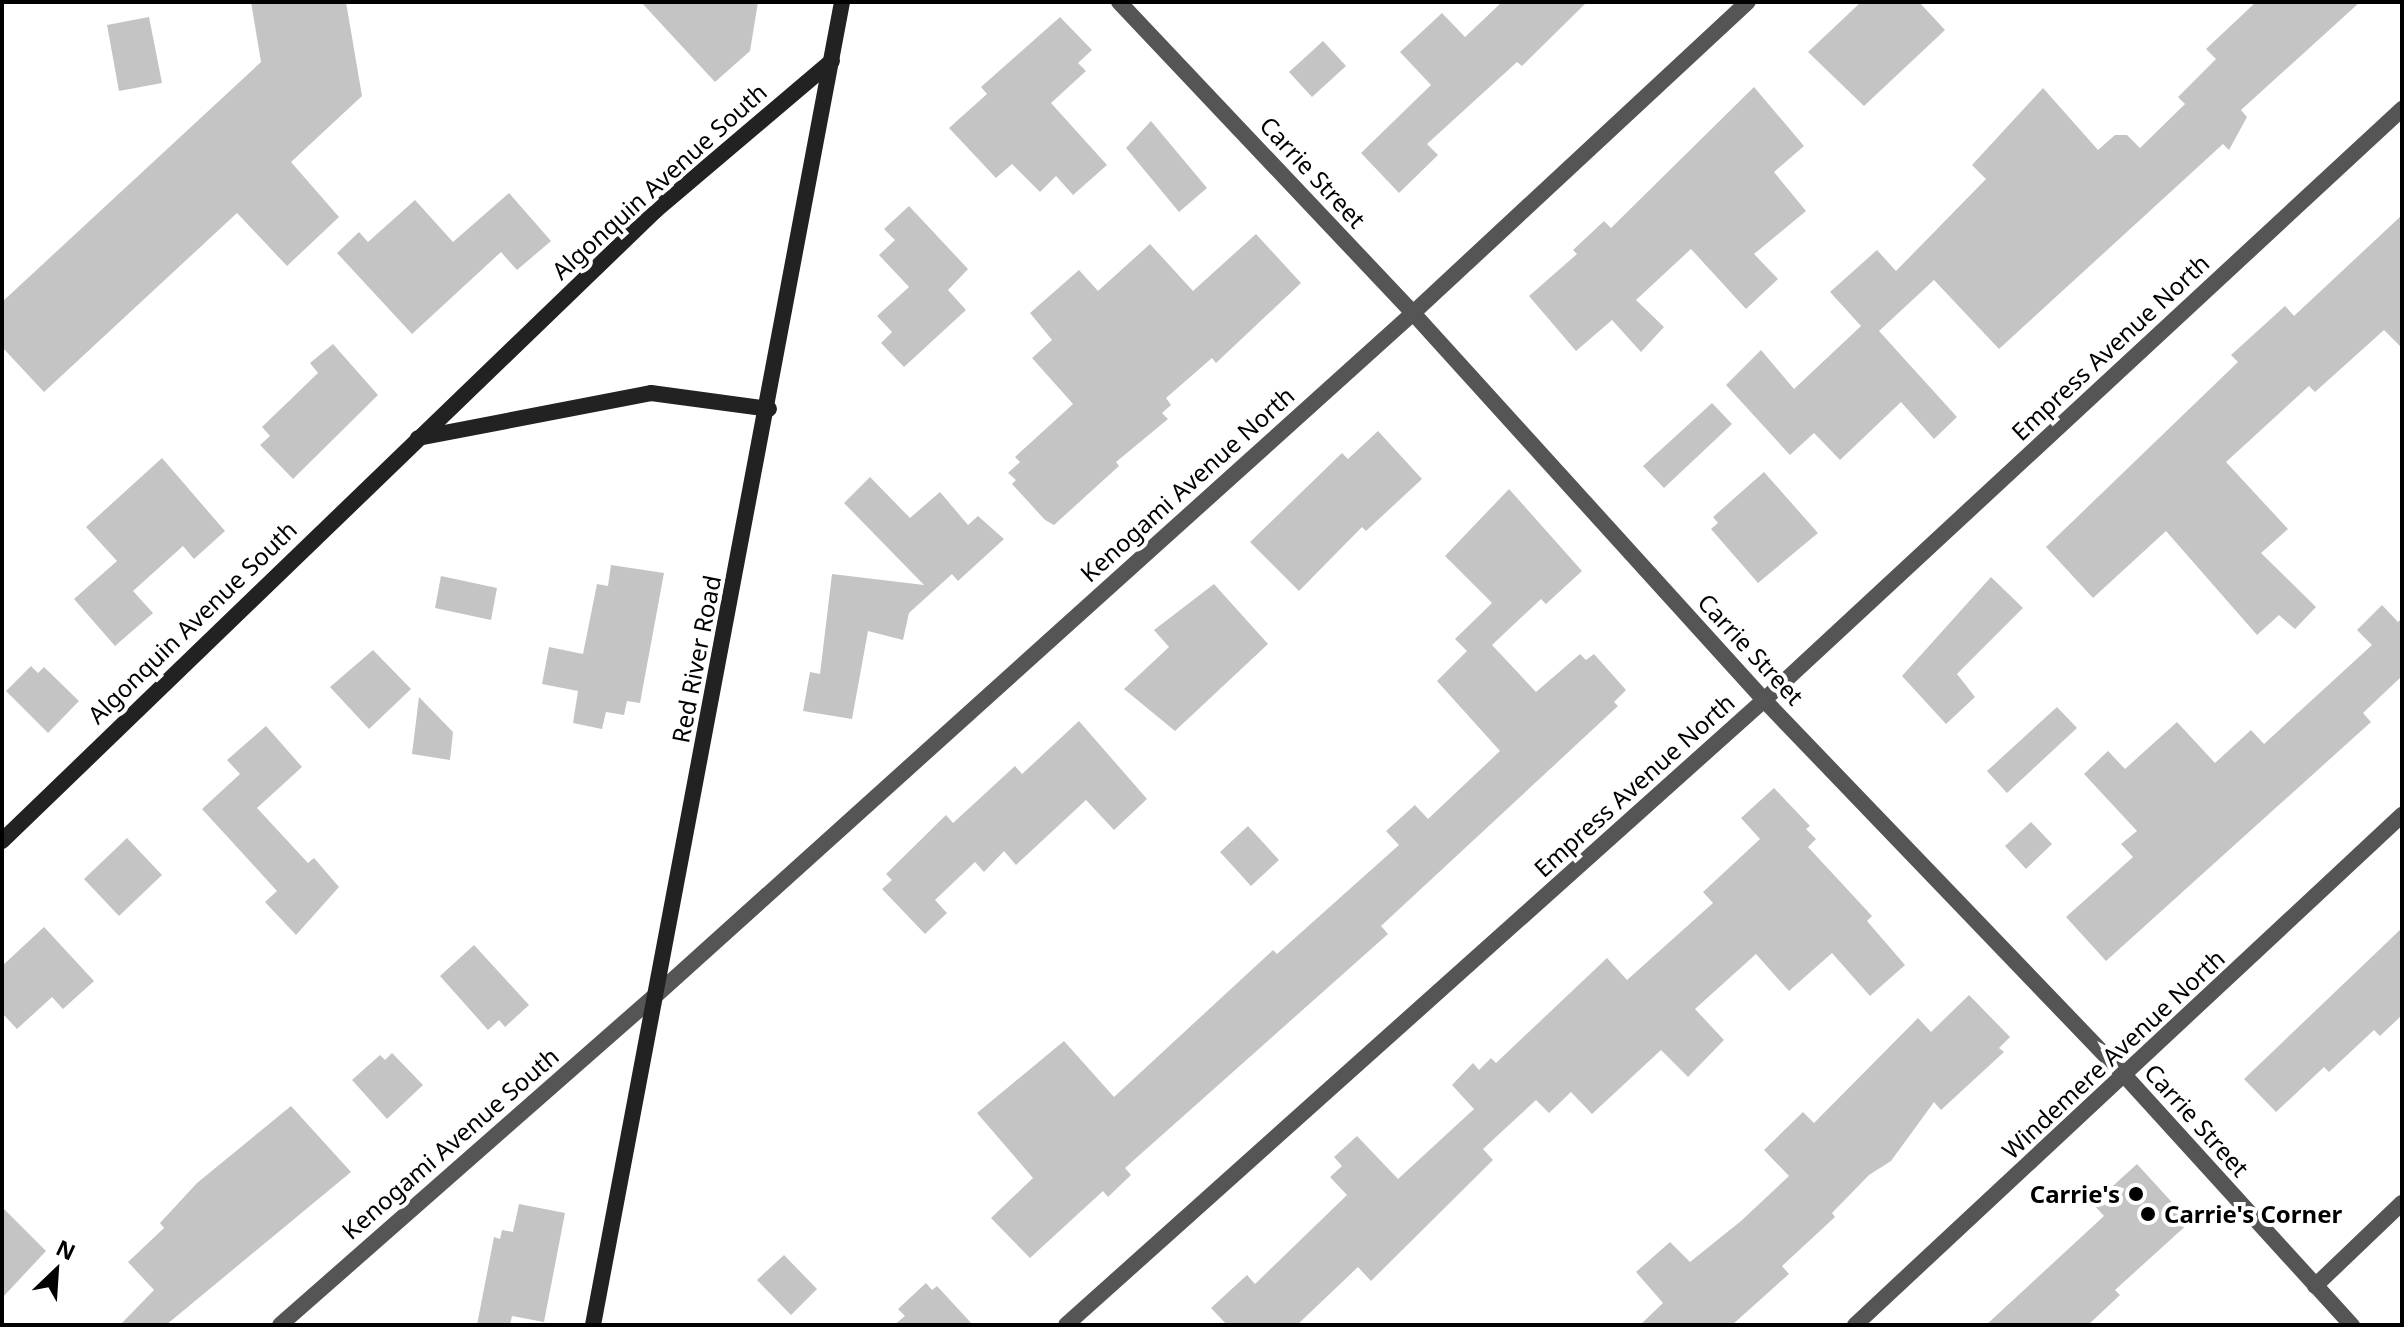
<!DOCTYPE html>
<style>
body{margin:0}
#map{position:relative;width:2404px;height:1327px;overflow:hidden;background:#fff;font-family:"Noto Sans",sans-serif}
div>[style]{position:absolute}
.building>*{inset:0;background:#c4c4c4}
.lane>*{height:16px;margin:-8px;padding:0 8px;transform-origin:8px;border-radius:8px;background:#555}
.street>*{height:16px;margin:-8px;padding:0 8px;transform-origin:8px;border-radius:8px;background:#555}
.secondary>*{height:16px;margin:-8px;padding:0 8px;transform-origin:8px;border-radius:8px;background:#222}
.dots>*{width:22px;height:22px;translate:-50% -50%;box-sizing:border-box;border:4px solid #fff;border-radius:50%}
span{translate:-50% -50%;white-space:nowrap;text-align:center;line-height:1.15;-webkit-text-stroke:8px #fff;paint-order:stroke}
.street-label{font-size:24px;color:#000}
.poi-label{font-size:24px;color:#000;font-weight:700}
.right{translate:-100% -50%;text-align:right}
.left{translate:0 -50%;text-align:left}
.frame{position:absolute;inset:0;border:4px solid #000;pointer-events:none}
.north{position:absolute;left:16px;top:1231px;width:80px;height:80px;-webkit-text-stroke:6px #fff;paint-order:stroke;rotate:25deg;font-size:22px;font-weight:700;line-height:32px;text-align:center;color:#000}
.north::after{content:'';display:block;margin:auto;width:28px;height:36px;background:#000;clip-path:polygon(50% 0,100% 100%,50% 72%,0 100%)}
</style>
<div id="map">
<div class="building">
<div style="clip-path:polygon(251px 2px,346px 2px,362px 96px,291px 162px,339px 217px,287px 266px,237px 213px,44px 392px,2px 347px,2px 302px,261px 62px)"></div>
<div style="clip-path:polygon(641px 2px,758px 2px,750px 51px,715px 82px)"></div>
<div style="clip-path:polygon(1502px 2px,1587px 2px,1522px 66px,1517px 62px,1427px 144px,1438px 155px,1399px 193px,1361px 153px,1431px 85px,1400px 52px,1442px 13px,1465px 37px)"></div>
<div style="clip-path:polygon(1861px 2px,1919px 2px,1945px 30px,1864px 106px,1808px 52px)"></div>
<div style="clip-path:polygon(2256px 2px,2360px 2px,2241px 110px,2247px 117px,2229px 150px,2223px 144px,1999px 349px,1934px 280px,1879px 331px,1957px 417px,1934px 439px,1901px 402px,1840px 460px,1814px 433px,1790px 455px,1726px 385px,1761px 350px,1794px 389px,1861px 326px,1830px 292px,1877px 250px,1896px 271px,1986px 179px,1972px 165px,2043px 88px,2098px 150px,2115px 135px,2127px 135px,2140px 148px,2185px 104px,2178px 97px,2216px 59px,2206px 49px)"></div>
<div style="clip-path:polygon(149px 17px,162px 83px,119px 91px,107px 25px)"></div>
<div style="clip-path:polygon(1060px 17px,1092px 50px,1078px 63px,1086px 71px,1051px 103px,1107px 165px,1073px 195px,1056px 176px,1040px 192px,1012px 164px,996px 178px,949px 128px,987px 94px,981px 87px)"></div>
<div style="clip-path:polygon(1323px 41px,1346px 66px,1312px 97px,1289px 72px)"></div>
<div style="clip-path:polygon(1754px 87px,1804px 146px,1774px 172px,1806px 211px,1754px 254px,1778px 279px,1746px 309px,1691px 249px,1636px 300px,1664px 327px,1641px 352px,1612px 320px,1576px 351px,1529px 296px,1577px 254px,1573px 250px,1604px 221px,1611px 228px)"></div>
<div style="clip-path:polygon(1151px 121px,1207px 188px,1179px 212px,1126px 148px)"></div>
<div style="clip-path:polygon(509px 193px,551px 241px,517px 270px,501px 252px,412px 334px,337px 253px,359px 232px,368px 242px,415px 200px,453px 242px)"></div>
<div style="clip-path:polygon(909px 206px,968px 269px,948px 290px,966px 310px,904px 367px,881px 343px,892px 332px,877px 316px,909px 287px,879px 255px,895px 240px,884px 229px)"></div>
<div style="clip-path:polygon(2402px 215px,2402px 348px,2384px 330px,2315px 392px,2309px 386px,2226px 462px,2288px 529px,2261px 553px,2316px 607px,2295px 629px,2279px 615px,2257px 635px,2166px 531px,2093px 598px,2046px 547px,2238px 362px,2231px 355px,2285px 306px,2294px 316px)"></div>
<div style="clip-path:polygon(1256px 234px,1301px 283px,1216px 363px,1212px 358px,1166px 398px,1171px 405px,1162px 413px,1168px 419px,1116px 462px,1119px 466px,1054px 525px,1045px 520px,1012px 484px,1016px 480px,1008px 473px,1020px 462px,1015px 457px,1073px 404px,1032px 358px,1052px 340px,1030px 313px,1079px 270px,1098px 291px,1150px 244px,1193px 291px)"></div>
<div style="clip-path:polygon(333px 344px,378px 395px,293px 479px,260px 445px,270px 436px,262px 427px,318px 373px,310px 363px)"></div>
<div style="clip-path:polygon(1712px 403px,1732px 424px,1664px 488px,1643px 466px)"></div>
<div style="clip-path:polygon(1378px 431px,1422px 479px,1366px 531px,1362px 527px,1299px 591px,1250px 542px,1342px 453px,1348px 459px)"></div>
<div style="clip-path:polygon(162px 458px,225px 531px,194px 559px,183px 546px,133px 591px,153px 613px,115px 646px,74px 599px,117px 561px,86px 527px)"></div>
<div style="clip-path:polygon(1764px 472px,1818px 533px,1758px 583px,1711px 529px,1718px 523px,1713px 517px)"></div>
<div style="clip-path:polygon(870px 477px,910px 518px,940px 492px,968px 525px,978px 516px,1004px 539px,958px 581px,952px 574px,909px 613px,903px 640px,868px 631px,852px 719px,803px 711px,810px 672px,820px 674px,832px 574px,924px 585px,844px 503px)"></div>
<div style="clip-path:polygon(1509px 489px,1582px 571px,1546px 604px,1541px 599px,1492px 645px,1536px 692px,1580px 654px,1586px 660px,1594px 654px,1626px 690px,1614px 702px,1618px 706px,1381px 926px,1388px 934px,1125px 1168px,1131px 1175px,1108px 1197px,1103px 1191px,1030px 1258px,991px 1218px,1033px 1178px,977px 1113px,1064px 1041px,1114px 1097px,1273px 950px,1277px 954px,1399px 845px,1386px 831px,1415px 805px,1428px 819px,1500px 751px,1437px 681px,1467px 651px,1455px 639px,1492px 603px,1445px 556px)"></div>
<div style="clip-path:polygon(611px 565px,664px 573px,640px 703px,627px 701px,624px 715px,606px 712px,602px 729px,573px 723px,578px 691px,542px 684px,549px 647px,583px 654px,597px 584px,608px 586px)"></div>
<div style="clip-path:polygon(441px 576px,497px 588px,491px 620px,435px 608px)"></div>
<div style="clip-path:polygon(1991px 577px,2023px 608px,1957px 674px,1975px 697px,1946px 724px,1902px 676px)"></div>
<div style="clip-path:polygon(1214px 584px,1268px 644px,1175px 731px,1124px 689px,1169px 647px,1154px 630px)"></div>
<div style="clip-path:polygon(2382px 605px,2398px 622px,2402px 618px,2402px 676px,2363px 713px,2371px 722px,2106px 961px,2066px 917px,2133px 857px,2121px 844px,2137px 831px,2084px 774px,2108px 751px,2125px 769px,2177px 722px,2215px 763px,2251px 730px,2264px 744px,2372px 645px,2357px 630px)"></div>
<div style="clip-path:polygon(373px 650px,411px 689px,369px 729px,330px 687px)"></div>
<div style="clip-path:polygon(31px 666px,38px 673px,44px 667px,79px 701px,48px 733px,6px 691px)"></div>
<div style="clip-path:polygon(419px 697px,453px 732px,450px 760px,412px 754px)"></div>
<div style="clip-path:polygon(2057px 707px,2077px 728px,2007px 793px,1987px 771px)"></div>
<div style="clip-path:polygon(1079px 721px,1147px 799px,1114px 830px,1086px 800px,1016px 865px,1004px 851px,984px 872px,975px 862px,935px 900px,947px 913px,925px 934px,882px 889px,892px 880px,886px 874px,946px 815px,953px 823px,1015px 766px,1022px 774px)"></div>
<div style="clip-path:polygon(266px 726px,302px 767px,257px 808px,308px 863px,314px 858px,339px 887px,296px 935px,265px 902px,277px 891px,202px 809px,240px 774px,227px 760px)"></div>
<div style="clip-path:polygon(1774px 788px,1810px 826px,1806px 829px,1816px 839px,1808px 847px,1872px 916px,1867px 921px,1905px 965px,1870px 996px,1832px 953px,1789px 991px,1756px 954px,1695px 1009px,1724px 1040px,1688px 1077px,1661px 1050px,1592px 1114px,1571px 1092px,1549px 1113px,1536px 1100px,1483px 1149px,1493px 1160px,1371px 1281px,1358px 1267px,1297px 1325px,1227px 1325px,1211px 1308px,1247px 1275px,1255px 1284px,1347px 1195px,1330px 1177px,1342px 1166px,1334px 1157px,1357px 1136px,1398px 1179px,1474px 1109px,1452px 1085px,1473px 1063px,1479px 1070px,1491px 1058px,1496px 1063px,1607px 958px,1627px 980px,1713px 903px,1703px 892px,1760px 839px,1741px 818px)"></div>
<div style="clip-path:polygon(2031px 822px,2052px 844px,2026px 869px,2005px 846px)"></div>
<div style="clip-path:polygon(1248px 826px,1279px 860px,1251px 886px,1220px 852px)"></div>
<div style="clip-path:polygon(127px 838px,162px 875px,119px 916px,84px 879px)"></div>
<div style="clip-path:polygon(44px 927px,94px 981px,63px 1009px,52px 997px,17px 1029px,2px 1013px,2px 966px)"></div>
<div style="clip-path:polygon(2402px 928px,2402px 1015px,2380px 1036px,2374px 1030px,2329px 1072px,2324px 1067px,2276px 1112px,2244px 1079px)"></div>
<div style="clip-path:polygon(474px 945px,529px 1005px,505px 1027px,499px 1020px,488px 1030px,440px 976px)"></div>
<div style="clip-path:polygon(1969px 995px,2010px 1037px,1999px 1048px,2004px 1052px,1941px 1110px,1934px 1102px,1891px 1161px,1869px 1175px,1832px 1213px,1835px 1217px,1782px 1266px,1789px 1274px,1732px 1325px,1640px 1325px,1663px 1303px,1636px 1272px,1670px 1242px,1690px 1262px,1741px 1221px,1789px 1176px,1764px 1150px,1803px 1112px,1814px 1123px,1918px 1018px,1931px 1032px)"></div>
<div style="clip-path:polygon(392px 1053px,423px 1085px,387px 1119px,352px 1080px,380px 1055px,385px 1060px)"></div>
<div style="clip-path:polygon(291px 1106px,351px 1172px,166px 1325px,120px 1325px,154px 1290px,128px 1262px,164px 1228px,160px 1223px,197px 1183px)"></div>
<div style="clip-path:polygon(2137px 1164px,2190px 1222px,2115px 1290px,2120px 1295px,2088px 1325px,1986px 1325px,2104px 1216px,2093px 1204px)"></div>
<div style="clip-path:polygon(519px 1204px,565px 1213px,544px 1322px,512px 1316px,510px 1325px,477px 1325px,494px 1237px,500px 1239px,502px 1230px,513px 1232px)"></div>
<div style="clip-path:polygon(2px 1207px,46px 1251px,2px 1298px)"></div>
<div style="clip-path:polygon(784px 1255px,817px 1289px,791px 1315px,757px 1280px)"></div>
<div style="clip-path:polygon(926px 1283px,932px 1290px,937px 1286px,973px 1325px,894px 1325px,905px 1316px,898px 1309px)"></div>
</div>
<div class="lane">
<div style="left:2315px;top:1286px;width:120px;rotate:-43.7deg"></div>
</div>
<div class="street">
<div style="left:1119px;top:2px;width:428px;rotate:46.6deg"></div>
<div style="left:1413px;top:313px;width:522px;rotate:47.79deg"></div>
<div style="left:1764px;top:700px;width:523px;rotate:46.16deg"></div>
<div style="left:2126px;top:1077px;width:336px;rotate:47.7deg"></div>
<div style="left:280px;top:1325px;width:497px;rotate:-41.3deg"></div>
<div style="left:654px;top:997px;width:1022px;rotate:-42.02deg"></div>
<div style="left:1413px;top:313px;width:457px;rotate:-42.9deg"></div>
<div style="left:1066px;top:1325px;width:937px;rotate:-41.84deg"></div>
<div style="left:1764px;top:700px;width:870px;rotate:-42.81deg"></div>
<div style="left:1855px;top:1325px;width:748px;rotate:-43deg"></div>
</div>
<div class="secondary">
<div style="left:418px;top:438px;width:237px;rotate:-10.9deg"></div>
<div style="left:651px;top:393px;width:119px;rotate:7.7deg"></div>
<div style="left:2px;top:841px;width:907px;rotate:-43.97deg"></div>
<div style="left:655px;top:211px;width:232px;rotate:-40.3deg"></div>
<div style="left:593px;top:1325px;width:1346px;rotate:-79.34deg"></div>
</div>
<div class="dots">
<div style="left:2136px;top:1194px;background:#000"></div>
<div style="left:2148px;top:1214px;background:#000"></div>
</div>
<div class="street-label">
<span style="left:1313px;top:172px;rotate:47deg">Carrie Street</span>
<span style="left:659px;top:181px;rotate:-42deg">Algonquin Avenue South</span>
<span style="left:2110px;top:347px;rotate:-43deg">Empress Avenue North</span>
<span style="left:1187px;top:484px;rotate:-42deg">Kenogami Avenue North</span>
<span style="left:192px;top:622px;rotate:-44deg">Algonquin Avenue South</span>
<span style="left:1751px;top:649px;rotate:47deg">Carrie Street</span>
<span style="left:696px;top:659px;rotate:-79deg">Red River Road</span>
<span style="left:1634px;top:785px;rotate:-42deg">Empress Avenue North</span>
<span style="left:2113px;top:1054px;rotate:-43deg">Windemere Avenue North</span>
<span style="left:2197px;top:1120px;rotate:48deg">Carrie Street</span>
<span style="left:450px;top:1143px;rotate:-41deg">Kenogami Avenue South</span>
</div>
<div class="poi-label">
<span class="right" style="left:2120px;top:1194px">Carrie's</span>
<span class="left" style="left:2164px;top:1214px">Carrie's Corner</span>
</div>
<div class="frame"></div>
<div class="north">N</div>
</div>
